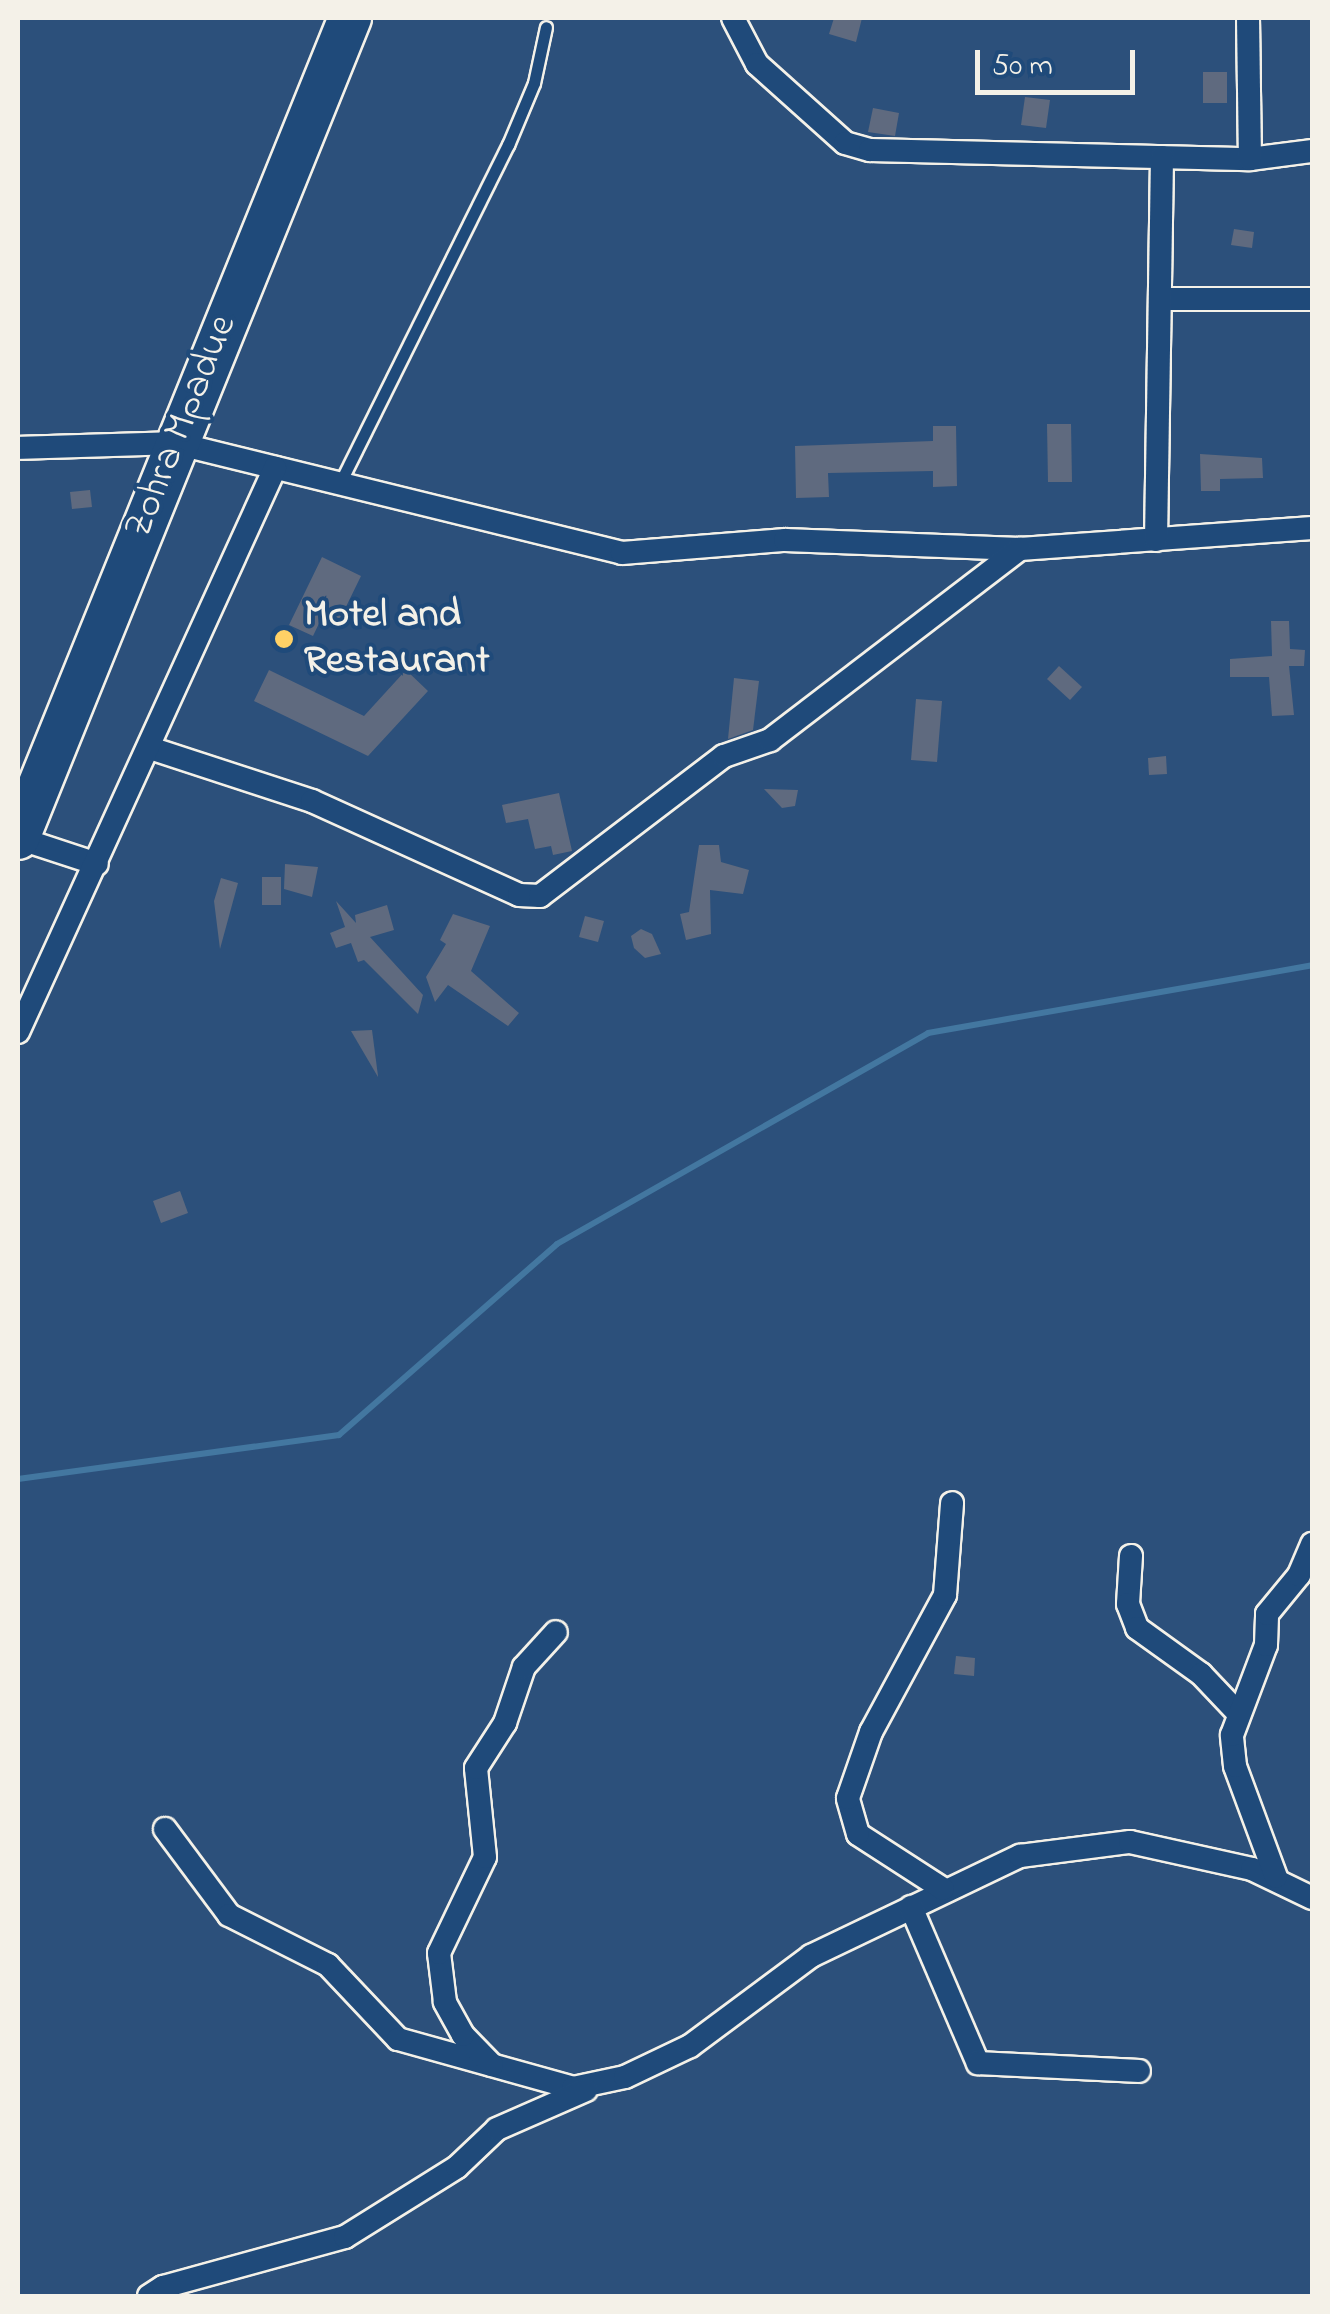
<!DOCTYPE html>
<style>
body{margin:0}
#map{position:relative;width:1330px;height:2314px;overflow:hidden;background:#2c507b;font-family:"Indie Flower",sans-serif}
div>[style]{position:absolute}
.stream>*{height:6px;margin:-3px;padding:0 3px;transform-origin:3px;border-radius:3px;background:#4377a0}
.building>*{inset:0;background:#5f6a7f}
.roads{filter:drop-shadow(2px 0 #f4f1e8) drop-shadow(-2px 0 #f4f1e8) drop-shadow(0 2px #f4f1e8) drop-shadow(0 -2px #f4f1e8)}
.lane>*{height:11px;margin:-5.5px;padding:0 5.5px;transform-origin:5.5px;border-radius:5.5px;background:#1f4a7a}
.street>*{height:22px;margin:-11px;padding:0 11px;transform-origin:11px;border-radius:11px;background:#1f4a7a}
.highway>*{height:42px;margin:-21px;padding:0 21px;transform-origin:21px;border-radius:21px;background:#1f4a7a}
.dots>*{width:28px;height:28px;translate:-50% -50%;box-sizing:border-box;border:5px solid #1f4a7a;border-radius:50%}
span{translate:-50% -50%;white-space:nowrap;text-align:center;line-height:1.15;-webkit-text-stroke:8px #1f4a7a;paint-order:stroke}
.street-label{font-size:40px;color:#f4f1e8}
.poi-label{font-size:40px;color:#f4f1e8;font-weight:700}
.left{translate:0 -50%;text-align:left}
.frame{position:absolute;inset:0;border:20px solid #f4f1e8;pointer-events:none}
.scale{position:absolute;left:975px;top:50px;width:160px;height:45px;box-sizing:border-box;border:5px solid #f4f1e8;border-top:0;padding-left:12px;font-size:30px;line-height:35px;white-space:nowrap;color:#f4f1e8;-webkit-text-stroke:8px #1f4a7a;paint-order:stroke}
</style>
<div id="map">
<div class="stream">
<div style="left:18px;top:1479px;width:324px;rotate:-7.8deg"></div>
<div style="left:339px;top:1435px;width:290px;rotate:-41.2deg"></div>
<div style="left:557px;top:1244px;width:427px;rotate:-29.6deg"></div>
<div style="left:928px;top:1033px;width:390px;rotate:-10deg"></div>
</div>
<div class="building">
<div style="clip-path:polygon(834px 18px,862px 18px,856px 42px,829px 34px)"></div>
<div style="clip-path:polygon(1203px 72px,1227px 72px,1227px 103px,1203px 103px)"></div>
<div style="clip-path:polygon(1025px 97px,1050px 100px,1046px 128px,1021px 125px)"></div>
<div style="clip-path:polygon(873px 108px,899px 113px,895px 136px,868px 132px)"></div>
<div style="clip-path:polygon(1234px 229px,1254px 232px,1252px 248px,1231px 245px)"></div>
<div style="clip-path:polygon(1047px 424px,1071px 424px,1072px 482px,1048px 482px)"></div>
<div style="clip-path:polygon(933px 426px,956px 426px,957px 486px,933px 487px,933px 471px,828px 473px,829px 497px,796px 498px,795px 446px,933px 441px)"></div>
<div style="clip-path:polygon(1200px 454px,1262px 458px,1263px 478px,1220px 479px,1220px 491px,1201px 491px)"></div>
<div style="clip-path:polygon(90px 490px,92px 507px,72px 509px,70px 492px)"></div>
<div style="clip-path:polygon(322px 557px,361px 576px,340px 619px,325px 611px,313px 636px,289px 625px)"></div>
<div style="clip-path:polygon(1271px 621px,1289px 621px,1290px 649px,1305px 650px,1304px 666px,1289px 666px,1294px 715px,1272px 716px,1269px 677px,1230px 677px,1230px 659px,1272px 656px)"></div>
<div style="clip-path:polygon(1059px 666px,1082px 687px,1070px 700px,1047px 679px)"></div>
<div style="clip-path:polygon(269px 670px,364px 716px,406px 670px,428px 691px,368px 756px,254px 701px)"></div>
<div style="clip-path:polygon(734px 678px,759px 681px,753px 730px,728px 739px)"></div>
<div style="clip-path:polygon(916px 699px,942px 701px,937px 762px,911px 760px)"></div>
<div style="clip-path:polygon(1166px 756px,1167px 774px,1149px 775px,1148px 758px)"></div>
<div style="clip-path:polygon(764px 789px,798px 790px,795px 806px,782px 808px)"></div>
<div style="clip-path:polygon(559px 793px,572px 851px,553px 855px,551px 846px,535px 849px,528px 819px,506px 823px,502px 805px)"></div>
<div style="clip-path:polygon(699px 845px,719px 845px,721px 862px,749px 870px,743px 894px,710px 890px,711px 934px,686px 940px,680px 914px,689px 912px)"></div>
<div style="clip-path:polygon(285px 864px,318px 867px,312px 897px,284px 889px)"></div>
<div style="clip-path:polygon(262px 877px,281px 877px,281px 905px,262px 905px)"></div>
<div style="clip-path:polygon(221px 878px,238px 883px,220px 949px,214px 901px)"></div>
<div style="clip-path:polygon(336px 901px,356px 923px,355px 915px,387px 905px,394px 930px,370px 937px,423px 995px,418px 1014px,364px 960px,358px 962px,351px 943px,336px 948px,330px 933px,345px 927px)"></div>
<div style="clip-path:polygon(453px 914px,490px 926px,471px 971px,519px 1013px,508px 1026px,448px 985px,435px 1002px,426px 977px,446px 944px,440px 940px)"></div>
<div style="clip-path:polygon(585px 916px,604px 921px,598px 942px,579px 937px)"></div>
<div style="clip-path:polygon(641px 929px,652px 934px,661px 954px,645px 958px,634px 948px,631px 936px)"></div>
<div style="clip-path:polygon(372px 1030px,378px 1076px,378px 1077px,351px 1031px)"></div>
<div style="clip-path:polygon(180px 1191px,188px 1213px,161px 1223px,153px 1201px)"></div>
<div style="clip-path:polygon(956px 1656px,975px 1658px,974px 1676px,954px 1674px)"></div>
</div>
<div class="roads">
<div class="lane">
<div style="left:339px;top:485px;width:380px;rotate:-63.6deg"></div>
<div style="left:508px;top:145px;width:67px;rotate:-67.2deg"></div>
<div style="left:534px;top:83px;width:57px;rotate:-77.9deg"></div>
</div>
<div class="street">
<div style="left:733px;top:18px;width:52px;rotate:62.4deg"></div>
<div style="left:757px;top:64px;width:118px;rotate:41.9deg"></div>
<div style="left:845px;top:143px;width:26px;rotate:16deg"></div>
<div style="left:870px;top:150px;width:380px;rotate:1.4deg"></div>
<div style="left:1250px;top:159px;width:63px;rotate:-7.4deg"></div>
<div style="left:1248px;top:18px;width:141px;rotate:89.2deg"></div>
<div style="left:1161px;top:299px;width:151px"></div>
<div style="left:18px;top:448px;width:157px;rotate:-1.8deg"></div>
<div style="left:175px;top:443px;width:460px;rotate:13.8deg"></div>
<div style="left:622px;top:553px;width:164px;rotate:-4.6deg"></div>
<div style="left:785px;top:540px;width:235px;rotate:2.2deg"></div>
<div style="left:1020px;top:549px;width:293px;rotate:-4.1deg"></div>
<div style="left:1156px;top:540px;width:383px;rotate:-89.1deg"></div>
<div style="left:150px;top:748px;width:170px;rotate:18.1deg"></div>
<div style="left:312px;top:801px;width:227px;rotate:24.4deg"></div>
<div style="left:519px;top:895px;width:21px;rotate:3deg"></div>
<div style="left:540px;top:896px;width:231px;rotate:-37.3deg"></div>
<div style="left:724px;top:756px;width:49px;rotate:-19.2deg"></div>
<div style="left:770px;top:740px;width:315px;rotate:-37.4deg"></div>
<div style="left:18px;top:838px;width:83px;rotate:18.2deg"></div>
<div style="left:18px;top:1032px;width:620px;rotate:-65.5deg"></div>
<div style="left:1131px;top:1556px;width:48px;rotate:93.6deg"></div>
<div style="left:1128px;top:1604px;width:26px;rotate:69deg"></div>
<div style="left:1137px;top:1628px;width:79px;rotate:35.7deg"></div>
<div style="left:1201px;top:1674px;width:52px;rotate:46.5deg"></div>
<div style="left:165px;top:1829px;width:107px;rotate:53.3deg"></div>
<div style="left:229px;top:1915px;width:111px;rotate:26.8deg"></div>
<div style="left:328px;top:1965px;width:102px;rotate:46.6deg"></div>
<div style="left:398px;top:2039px;width:182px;rotate:15.6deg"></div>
<div style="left:573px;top:2088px;width:53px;rotate:-11.9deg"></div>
<div style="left:625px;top:2077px;width:72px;rotate:-25.5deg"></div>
<div style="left:690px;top:2046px;width:151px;rotate:-36.6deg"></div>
<div style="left:811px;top:1956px;width:232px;rotate:-25.6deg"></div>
<div style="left:1020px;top:1856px;width:111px;rotate:-7.3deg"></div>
<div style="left:1130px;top:1842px;width:125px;rotate:12.5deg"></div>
<div style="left:1252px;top:1869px;width:67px;rotate:25.8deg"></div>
<div style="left:1276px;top:1877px;width:118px;rotate:-110.3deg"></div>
<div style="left:1235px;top:1766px;width:31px;rotate:-96deg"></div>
<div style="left:1232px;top:1735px;width:96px;rotate:-69.3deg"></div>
<div style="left:1266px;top:1645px;width:31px;rotate:-88deg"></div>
<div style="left:1267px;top:1614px;width:50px;rotate:-50.6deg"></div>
<div style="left:1299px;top:1575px;width:34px;rotate:-67deg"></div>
<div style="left:943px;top:1889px;width:101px;rotate:-147.1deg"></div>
<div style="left:858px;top:1834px;width:37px;rotate:-106deg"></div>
<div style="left:848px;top:1798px;width:70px;rotate:-70.8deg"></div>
<div style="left:871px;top:1732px;width:156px;rotate:-61.6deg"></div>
<div style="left:945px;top:1595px;width:92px;rotate:-85.6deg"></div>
<div style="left:911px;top:1907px;width:170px;rotate:66.8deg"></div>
<div style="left:978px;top:2063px;width:161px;rotate:2.8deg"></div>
<div style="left:492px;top:2065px;width:42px;rotate:-134deg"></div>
<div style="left:463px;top:2035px;width:38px;rotate:-119deg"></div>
<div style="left:445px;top:2002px;width:49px;rotate:-97deg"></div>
<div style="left:439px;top:1953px;width:106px;rotate:-64.4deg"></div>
<div style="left:485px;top:1857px;width:89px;rotate:-95.8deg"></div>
<div style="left:476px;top:1768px;width:54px;rotate:-57.2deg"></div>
<div style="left:505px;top:1723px;width:59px;rotate:-71.3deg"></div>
<div style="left:524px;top:1667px;width:47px;rotate:-47.6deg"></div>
<div style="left:149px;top:2296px;width:17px;rotate:-33deg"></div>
<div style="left:163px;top:2287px;width:189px;rotate:-15.4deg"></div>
<div style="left:345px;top:2237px;width:132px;rotate:-32deg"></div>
<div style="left:457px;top:2167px;width:55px;rotate:-43.5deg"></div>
<div style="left:497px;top:2129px;width:97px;rotate:-23.7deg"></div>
</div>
<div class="highway">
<div style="left:18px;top:838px;width:885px;rotate:-67.96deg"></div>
</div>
</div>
<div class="dots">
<div style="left:284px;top:639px;background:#ffd166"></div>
</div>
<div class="street-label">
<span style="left:182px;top:427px;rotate:-68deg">Zohra Mpadue</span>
</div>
<div class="poi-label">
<span class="left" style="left:304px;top:639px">Motel and<br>Restaurant</span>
</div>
<div class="frame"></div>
<div class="scale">50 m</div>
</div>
